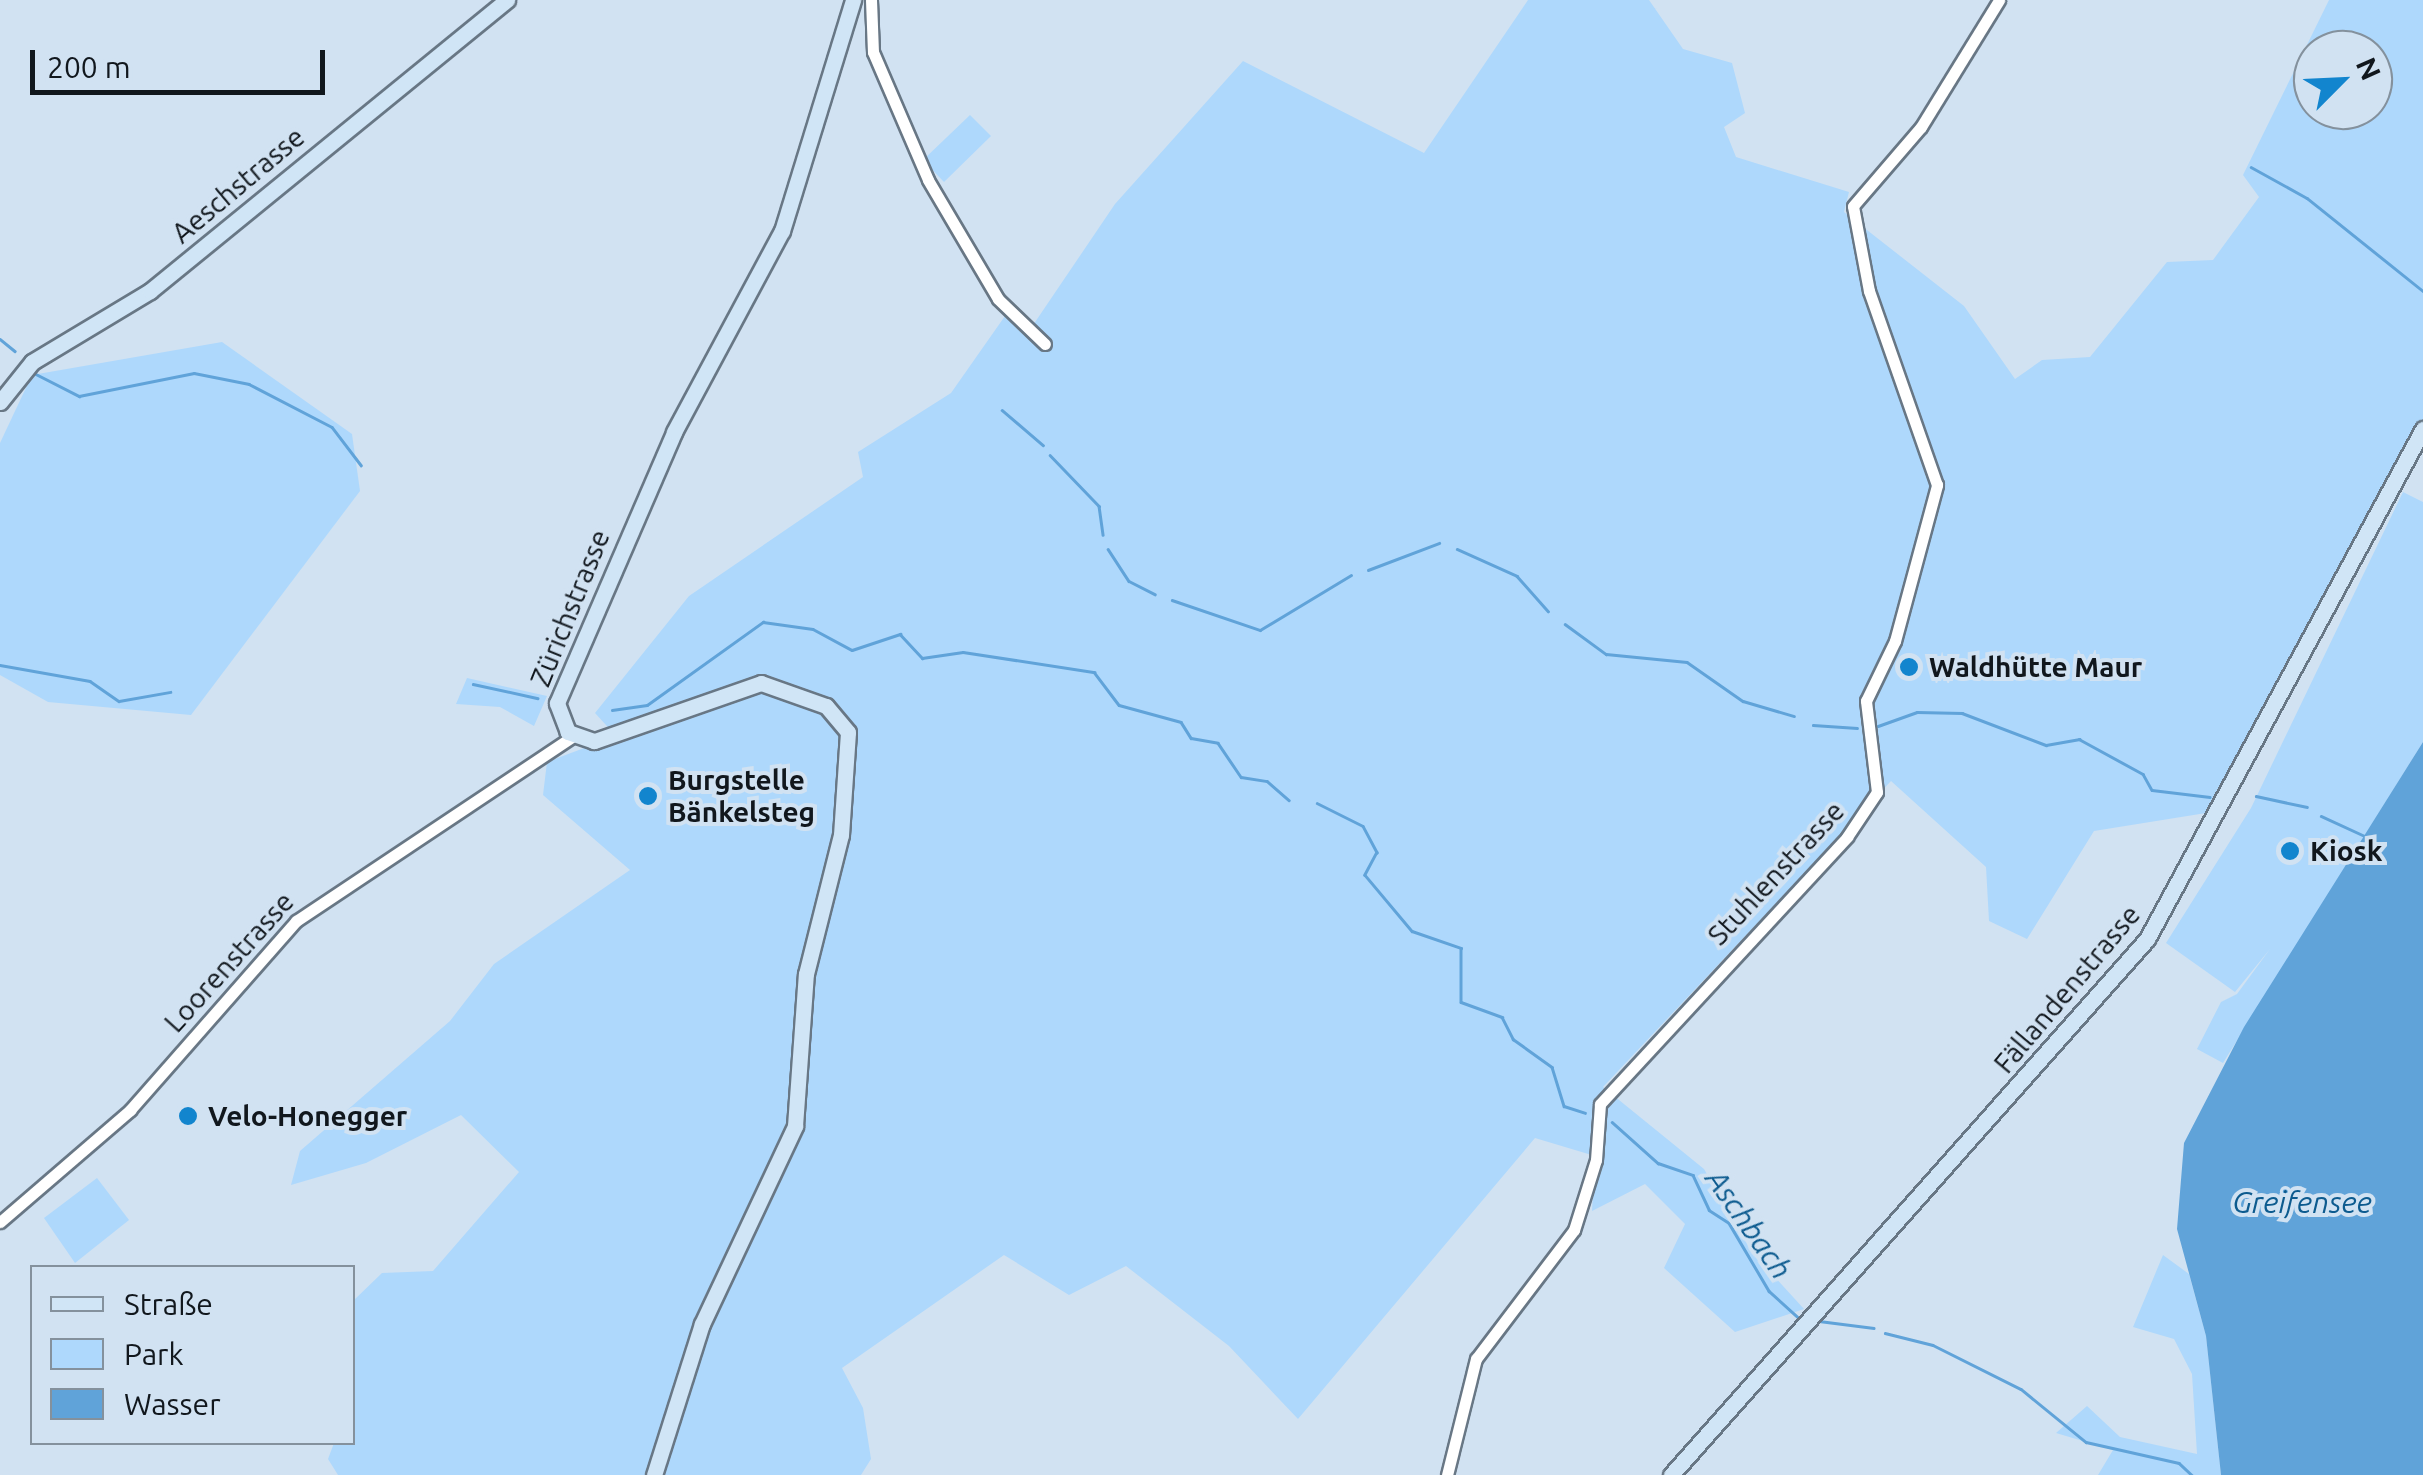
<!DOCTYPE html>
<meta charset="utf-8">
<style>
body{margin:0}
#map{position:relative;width:2423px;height:1475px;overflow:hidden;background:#d1e2f2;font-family:Ubuntu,sans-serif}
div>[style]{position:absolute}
.green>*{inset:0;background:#aed8fc}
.water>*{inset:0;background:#60a3d9}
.stream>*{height:2.5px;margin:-1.25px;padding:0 1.25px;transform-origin:1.25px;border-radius:1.25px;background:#60a3d9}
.roads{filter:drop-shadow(2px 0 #687785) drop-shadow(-2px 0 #687785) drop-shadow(0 2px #687785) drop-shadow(0 -2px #687785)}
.street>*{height:11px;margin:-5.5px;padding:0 5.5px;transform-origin:5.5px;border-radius:5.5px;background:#fff}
.secondary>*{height:15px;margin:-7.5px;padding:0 7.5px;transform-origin:7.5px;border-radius:7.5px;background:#d0e5f6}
.dots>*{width:28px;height:28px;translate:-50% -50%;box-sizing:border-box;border:5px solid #d1e2f2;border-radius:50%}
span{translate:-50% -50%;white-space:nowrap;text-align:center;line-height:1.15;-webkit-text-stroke:8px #d1e2f2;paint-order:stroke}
.street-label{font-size:28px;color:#11171d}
.poi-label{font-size:28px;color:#11171d;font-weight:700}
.left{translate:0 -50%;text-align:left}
.water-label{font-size:30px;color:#0d5b8f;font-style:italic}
.legend{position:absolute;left:30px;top:1265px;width:325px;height:180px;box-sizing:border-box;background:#d1e2f2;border:2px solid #84919d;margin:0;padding:12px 18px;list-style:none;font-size:30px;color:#11171d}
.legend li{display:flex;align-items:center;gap:20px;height:50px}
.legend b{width:50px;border:2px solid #84919d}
.north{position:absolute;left:2293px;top:30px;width:100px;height:100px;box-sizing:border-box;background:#d1e2f2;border:2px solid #84919d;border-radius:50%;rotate:66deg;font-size:28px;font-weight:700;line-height:40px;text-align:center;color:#11171d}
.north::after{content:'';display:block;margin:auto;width:35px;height:45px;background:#1285ce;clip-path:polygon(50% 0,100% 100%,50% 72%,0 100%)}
.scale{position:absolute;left:30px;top:50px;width:295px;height:45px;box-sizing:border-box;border:5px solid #11171d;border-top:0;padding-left:12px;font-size:30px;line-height:35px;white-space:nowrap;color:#11171d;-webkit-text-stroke:8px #d1e2f2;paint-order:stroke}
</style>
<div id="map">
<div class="green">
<div style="clip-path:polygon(evenodd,1528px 0,1649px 0,1683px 49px,1732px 63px,1745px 113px,1724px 127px,1736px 157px,1849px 192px,1844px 212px,1964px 306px,2015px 379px,2042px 360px,2090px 357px,2167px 262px,2213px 260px,2259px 197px,2243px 175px,2329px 0,2423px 0,2423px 427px,2206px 813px,2094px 831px,2027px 939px,1989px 921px,1986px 867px,1891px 781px,1603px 1087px,1704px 1169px,1751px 1251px,1804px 1309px,1735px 1332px,1664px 1268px,1685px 1224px,1645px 1184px,1592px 1211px,1595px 1156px,1535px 1138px,1298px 1419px,1229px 1346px,1126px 1266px,1069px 1295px,1004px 1255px,842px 1368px,863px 1408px,871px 1459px,861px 1475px,338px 1475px,328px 1459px,334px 1443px,352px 1442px,353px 1301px,382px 1273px,433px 1271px,519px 1172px,461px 1115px,366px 1163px,291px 1185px,300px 1151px,450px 1021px,494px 964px,630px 870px,543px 795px,547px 762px,616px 736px,595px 713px,689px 596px,863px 477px,858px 452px,951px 393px,1005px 316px,1027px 334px,1115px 204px,1243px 61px,1424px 153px,1528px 0,2313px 50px,2373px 50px,2373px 110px,2313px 110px,2313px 50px)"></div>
<div style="clip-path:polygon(970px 115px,991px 136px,944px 182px,923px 160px)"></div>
<div style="clip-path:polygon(222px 342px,352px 434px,360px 491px,191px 715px,48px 702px,0 675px,0 443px,32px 375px)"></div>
<div style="clip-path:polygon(2403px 492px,2423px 502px,2423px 742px,2223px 1063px,2197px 1049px,2221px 1002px,2237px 994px,2270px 949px,2235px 992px,2166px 943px,2251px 808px)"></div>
<div style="clip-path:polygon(467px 678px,547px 696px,534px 726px,500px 707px,456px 704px)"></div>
<div style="clip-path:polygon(97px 1178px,129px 1220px,75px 1263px,44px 1218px)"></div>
<div style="clip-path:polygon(2163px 1255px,2189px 1274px,2206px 1336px,2221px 1475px,2098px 1475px,2113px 1450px,2056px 1433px,2087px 1406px,2120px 1437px,2197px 1454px,2192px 1374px,2174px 1339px,2133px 1327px)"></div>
</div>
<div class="water">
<div style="clip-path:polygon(2423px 742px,2423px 1475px,2221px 1475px,2206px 1336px,2177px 1229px,2184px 1143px,2244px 1027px)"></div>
</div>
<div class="stream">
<div style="left:2251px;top:167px;width:64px;rotate:29deg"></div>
<div style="left:2307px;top:198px;width:149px;rotate:38.7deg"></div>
<div style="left:0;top:339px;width:19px;rotate:39deg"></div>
<div style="left:34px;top:373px;width:51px;rotate:27.1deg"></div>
<div style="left:79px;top:396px;width:117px;rotate:-11.3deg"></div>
<div style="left:194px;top:373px;width:56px;rotate:11.3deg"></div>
<div style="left:249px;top:384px;width:93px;rotate:27.4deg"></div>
<div style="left:332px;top:427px;width:48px;rotate:52.7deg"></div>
<div style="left:1002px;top:410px;width:54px;rotate:40.5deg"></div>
<div style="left:1050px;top:455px;width:71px;rotate:46.1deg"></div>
<div style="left:1099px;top:506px;width:29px;rotate:82deg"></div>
<div style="left:1108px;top:549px;width:38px;rotate:57deg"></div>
<div style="left:1129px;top:581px;width:29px;rotate:27deg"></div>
<div style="left:1457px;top:549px;width:66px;rotate:24.2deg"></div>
<div style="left:1517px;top:576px;width:47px;rotate:48.5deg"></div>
<div style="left:1368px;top:570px;width:76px;rotate:-20.8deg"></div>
<div style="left:1172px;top:600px;width:93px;rotate:18.8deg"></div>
<div style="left:1260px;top:630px;width:106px;rotate:-31.1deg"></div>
<div style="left:1565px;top:624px;width:51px;rotate:36.2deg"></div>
<div style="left:1606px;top:654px;width:81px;rotate:5.6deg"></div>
<div style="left:1687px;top:662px;width:68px;rotate:34.9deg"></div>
<div style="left:1743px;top:701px;width:53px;rotate:16.4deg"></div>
<div style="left:0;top:665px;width:91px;rotate:10.1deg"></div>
<div style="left:90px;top:681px;width:35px;rotate:35deg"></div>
<div style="left:119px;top:701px;width:52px;rotate:-10deg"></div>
<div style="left:473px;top:684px;width:66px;rotate:12.3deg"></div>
<div style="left:612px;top:710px;width:35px;rotate:-8deg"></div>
<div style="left:647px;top:705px;width:143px;rotate:-35.6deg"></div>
<div style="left:763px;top:622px;width:50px;rotate:8deg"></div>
<div style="left:813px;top:629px;width:44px;rotate:28.3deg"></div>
<div style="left:852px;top:650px;width:51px;rotate:-18.4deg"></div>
<div style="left:900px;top:634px;width:33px;rotate:47deg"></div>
<div style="left:922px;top:658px;width:41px;rotate:-8.3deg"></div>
<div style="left:963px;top:652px;width:133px;rotate:8.7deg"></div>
<div style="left:1094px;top:672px;width:41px;rotate:52.9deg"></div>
<div style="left:1119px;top:705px;width:64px;rotate:15.3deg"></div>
<div style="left:1181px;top:722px;width:19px;rotate:58deg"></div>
<div style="left:1191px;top:738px;width:27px;rotate:10deg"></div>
<div style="left:1218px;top:743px;width:41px;rotate:55.9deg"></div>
<div style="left:1241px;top:777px;width:26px;rotate:9deg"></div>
<div style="left:1267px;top:781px;width:29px;rotate:41deg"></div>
<div style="left:1813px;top:725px;width:44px;rotate:3.9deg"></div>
<div style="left:1878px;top:726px;width:41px;rotate:-19.7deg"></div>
<div style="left:1917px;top:712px;width:45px;rotate:1.3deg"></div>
<div style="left:1962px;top:713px;width:90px;rotate:20.9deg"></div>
<div style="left:2046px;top:745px;width:34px;rotate:-10deg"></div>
<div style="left:2079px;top:739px;width:73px;rotate:28.7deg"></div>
<div style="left:2143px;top:774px;width:18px;rotate:61deg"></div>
<div style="left:2152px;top:790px;width:58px;rotate:6.9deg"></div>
<div style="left:2256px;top:796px;width:52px;rotate:12.2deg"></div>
<div style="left:1317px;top:803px;width:51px;rotate:26.6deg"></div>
<div style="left:1363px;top:826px;width:30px;rotate:62deg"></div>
<div style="left:1377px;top:852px;width:26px;rotate:118deg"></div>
<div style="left:1365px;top:875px;width:73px;rotate:50deg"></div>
<div style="left:1412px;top:931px;width:52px;rotate:19.1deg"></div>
<div style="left:1461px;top:948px;width:54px;rotate:90deg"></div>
<div style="left:1461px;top:1002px;width:44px;rotate:20.1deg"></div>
<div style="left:1502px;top:1017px;width:25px;rotate:63deg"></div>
<div style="left:1513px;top:1039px;width:48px;rotate:35.7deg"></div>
<div style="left:1552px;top:1067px;width:41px;rotate:72.9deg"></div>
<div style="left:1564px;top:1106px;width:22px;rotate:18deg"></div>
<div style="left:2321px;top:816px;width:53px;rotate:24.6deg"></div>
<div style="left:1612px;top:1122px;width:62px;rotate:41.7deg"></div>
<div style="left:1658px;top:1163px;width:37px;rotate:19deg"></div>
<div style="left:1693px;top:1175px;width:38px;rotate:65deg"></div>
<div style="left:1709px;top:1210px;width:24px;rotate:33deg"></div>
<div style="left:1729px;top:1223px;width:79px;rotate:59.5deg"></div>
<div style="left:1769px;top:1291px;width:43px;rotate:42.2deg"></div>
<div style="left:1819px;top:1321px;width:55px;rotate:7.3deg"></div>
<div style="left:1885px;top:1333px;width:49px;rotate:14deg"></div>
<div style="left:1933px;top:1345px;width:98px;rotate:26.6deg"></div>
<div style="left:2021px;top:1389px;width:84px;rotate:39.2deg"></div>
<div style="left:2086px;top:1442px;width:95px;rotate:12.7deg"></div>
<div style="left:2179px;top:1463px;width:18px;rotate:43deg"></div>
</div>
<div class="roads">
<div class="street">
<div style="left:871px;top:0;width:52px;rotate:87.8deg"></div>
<div style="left:873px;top:52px;width:139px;rotate:66.7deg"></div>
<div style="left:928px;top:180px;width:138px;rotate:59.5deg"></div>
<div style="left:998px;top:299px;width:65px;rotate:43.8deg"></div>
<div style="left:0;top:1222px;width:172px;rotate:-40.7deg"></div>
<div style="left:130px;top:1110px;width:252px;rotate:-48.7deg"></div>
<div style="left:296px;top:921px;width:333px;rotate:-33.7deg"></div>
<div style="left:1447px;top:1475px;width:120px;rotate:-76deg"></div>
<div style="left:1476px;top:1359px;width:162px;rotate:-52.8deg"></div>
<div style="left:1574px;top:1230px;width:73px;rotate:-72.6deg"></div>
<div style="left:1596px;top:1160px;width:56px;rotate:-85.9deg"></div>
<div style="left:1600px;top:1104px;width:364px;rotate:-47.2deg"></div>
<div style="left:1847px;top:837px;width:54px;rotate:-56.3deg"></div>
<div style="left:1877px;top:792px;width:92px;rotate:-96.9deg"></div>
<div style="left:1866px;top:701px;width:67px;rotate:-64.2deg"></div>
<div style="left:1895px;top:641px;width:162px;rotate:-74.9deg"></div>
<div style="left:1937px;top:485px;width:206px;rotate:-109.3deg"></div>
<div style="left:1869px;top:291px;width:86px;rotate:-100.7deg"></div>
<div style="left:1853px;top:206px;width:104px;rotate:-49.3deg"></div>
<div style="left:1921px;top:127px;width:149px;rotate:-58.4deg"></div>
</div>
<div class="secondary">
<div style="left:0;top:402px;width:51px;rotate:-51.3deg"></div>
<div style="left:32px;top:362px;width:138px;rotate:-31deg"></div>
<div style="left:150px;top:291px;width:461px;rotate:-39.2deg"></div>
<div style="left:654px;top:1475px;width:158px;rotate:-72.4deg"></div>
<div style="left:702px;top:1324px;width:219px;rotate:-64.8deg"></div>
<div style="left:795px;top:1126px;width:152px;rotate:-85.9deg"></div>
<div style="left:806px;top:974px;width:143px;rotate:-75.9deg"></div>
<div style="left:841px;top:835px;width:103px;rotate:-86.1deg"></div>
<div style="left:848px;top:732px;width:34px;rotate:-130deg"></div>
<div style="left:826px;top:706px;width:69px;rotate:-160.5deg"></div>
<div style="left:761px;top:683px;width:177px;rotate:160.8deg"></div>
<div style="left:594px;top:741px;width:28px;rotate:-161deg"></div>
<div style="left:568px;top:732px;width:31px;rotate:-111deg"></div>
<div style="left:557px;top:703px;width:295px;rotate:-66.6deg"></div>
<div style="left:674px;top:432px;width:228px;rotate:-61.8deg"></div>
<div style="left:782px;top:231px;width:242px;rotate:-72.9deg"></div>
<div style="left:1671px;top:1475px;width:717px;rotate:-48.39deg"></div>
<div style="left:2147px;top:939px;width:580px;rotate:-61.58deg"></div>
</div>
</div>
<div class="dots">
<div style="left:1909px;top:667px;background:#1285ce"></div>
<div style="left:648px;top:796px;background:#1285ce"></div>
<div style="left:2290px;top:851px;background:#1285ce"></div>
<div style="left:188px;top:1116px;background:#1285ce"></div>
</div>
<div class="street-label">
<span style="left:238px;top:185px;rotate:-40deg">Aeschstrasse</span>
<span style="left:570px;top:608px;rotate:-68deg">Zürichstrasse</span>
<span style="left:1776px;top:873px;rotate:-47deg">Stuhlenstrasse</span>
<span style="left:229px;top:962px;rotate:-48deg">Loorenstrasse</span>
<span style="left:2067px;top:989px;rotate:-50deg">Fällandenstrasse</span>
</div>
<div class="poi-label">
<span class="left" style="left:1929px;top:667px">Waldhütte Maur</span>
<span class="left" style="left:668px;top:796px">Burgstelle<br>Bänkelsteg</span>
<span class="left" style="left:2310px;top:851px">Kiosk</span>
<span class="left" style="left:208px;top:1116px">Velo-Honegger</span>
</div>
<div class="water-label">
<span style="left:2302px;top:1202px">Greifensee</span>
<span style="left:1749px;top:1224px;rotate:55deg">Aschbach</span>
</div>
<ul class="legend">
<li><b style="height:12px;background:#d0e5f6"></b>Straße</li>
<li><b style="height:28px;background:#aed8fc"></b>Park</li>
<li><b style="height:28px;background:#60a3d9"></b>Wasser</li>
</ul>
<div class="north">N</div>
<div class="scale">200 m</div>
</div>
